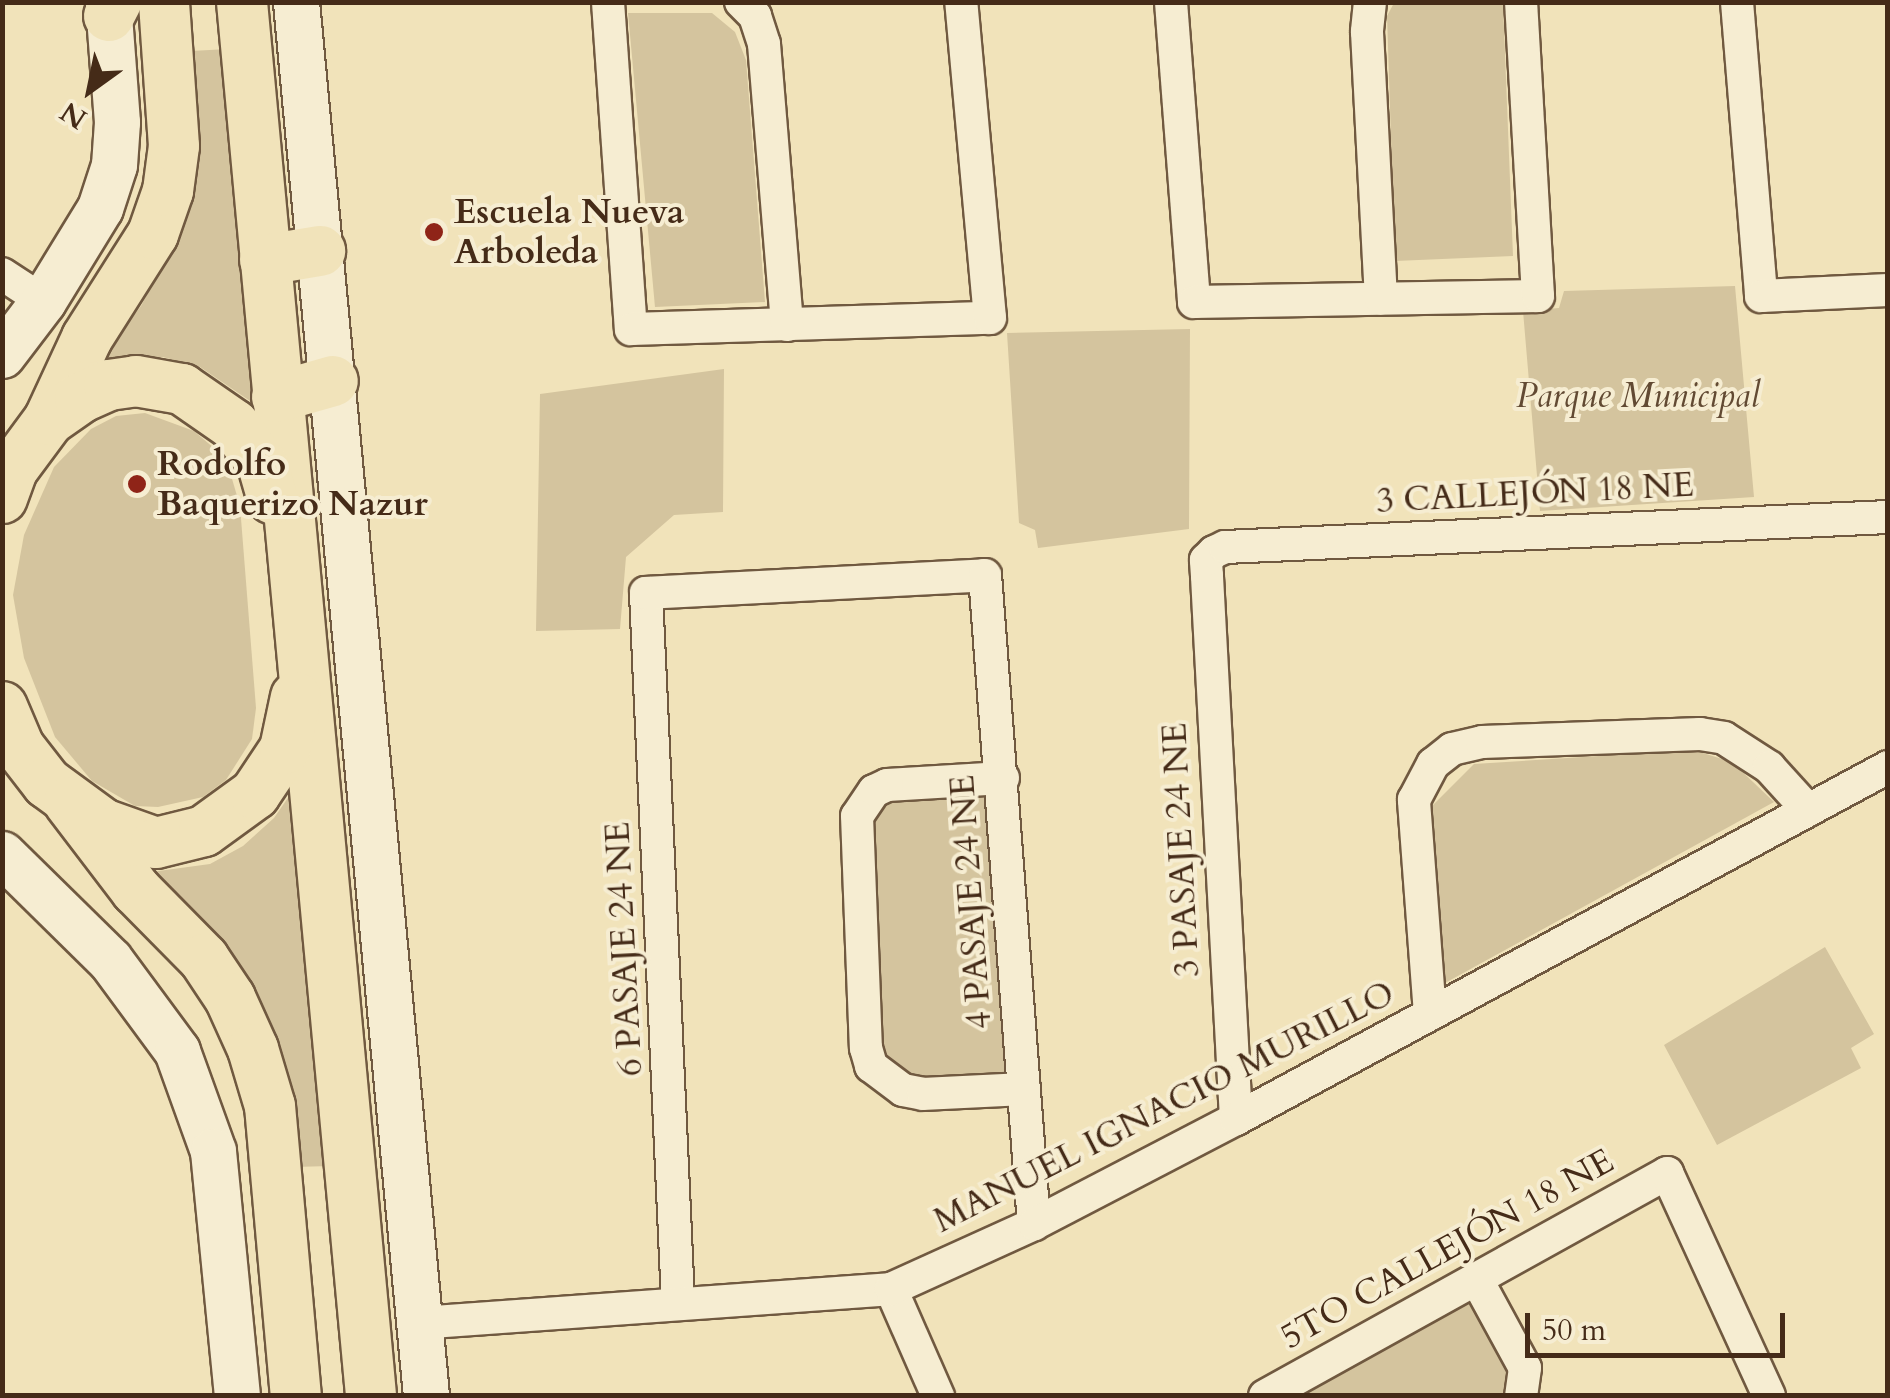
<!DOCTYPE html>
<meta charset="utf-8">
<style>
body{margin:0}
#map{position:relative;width:1890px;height:1398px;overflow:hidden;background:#f1e3ba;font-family:Cardo,serif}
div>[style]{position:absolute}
.green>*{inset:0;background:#d4c49e}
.roads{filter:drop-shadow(2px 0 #705940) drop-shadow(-2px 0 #705940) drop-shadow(0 2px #705940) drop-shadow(0 -2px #705940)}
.street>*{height:32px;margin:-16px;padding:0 16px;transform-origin:16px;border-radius:16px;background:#f6edd2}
.secondary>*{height:45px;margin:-22.5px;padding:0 22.5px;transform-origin:22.5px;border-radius:22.5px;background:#f6edd2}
.primary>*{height:50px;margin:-25px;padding:0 25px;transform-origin:25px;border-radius:25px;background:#f1e3ba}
.dots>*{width:28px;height:28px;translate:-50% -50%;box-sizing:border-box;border:5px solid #f6edd2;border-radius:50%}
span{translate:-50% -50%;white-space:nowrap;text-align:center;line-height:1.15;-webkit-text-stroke:8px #f6edd2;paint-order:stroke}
.poi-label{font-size:35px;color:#452b18;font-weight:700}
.left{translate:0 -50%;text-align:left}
.park-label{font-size:35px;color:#624a33;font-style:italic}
.street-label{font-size:35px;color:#452b18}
.frame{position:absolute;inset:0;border:5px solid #452b18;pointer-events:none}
.north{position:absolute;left:40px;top:40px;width:100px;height:100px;-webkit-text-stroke:8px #f6edd2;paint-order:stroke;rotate:213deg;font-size:28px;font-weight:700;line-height:40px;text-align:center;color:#452b18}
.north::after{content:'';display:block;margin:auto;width:35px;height:45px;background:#452b18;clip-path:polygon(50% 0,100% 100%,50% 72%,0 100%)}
.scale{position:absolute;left:1525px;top:1313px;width:260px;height:45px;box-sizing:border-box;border:5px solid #452b18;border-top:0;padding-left:12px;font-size:30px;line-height:35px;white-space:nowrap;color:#452b18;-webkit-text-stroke:8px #f6edd2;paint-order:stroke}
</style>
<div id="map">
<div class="green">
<div style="clip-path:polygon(1394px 3px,1503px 3px,1513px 256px,1395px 261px,1387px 16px)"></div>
<div style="clip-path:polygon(628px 13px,712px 13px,735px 32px,746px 60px,765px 302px,655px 307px)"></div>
<div style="clip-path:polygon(228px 49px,259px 407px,200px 367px,163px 357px,94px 367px,141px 306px,171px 250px,191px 51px)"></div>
<div style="clip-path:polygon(1735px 286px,1754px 497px,1540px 511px,1523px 311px,1559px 308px,1564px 291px)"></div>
<div style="clip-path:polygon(1190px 329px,1189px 529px,1038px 548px,1035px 530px,1019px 523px,1007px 333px)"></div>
<div style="clip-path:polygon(724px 369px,723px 512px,674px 515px,626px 557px,620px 629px,536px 631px,540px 394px)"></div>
<div style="clip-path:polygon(145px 413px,194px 431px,215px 449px,230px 472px,240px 506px,256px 708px,252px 739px,226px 780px,203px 797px,158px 807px,135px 806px,92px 781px,55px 737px,24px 658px,13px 595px,24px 535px,54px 467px,91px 429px,116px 416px)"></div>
<div style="clip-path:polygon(1693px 750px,1732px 762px,1774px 802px,1445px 983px,1432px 806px,1474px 764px)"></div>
<div style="clip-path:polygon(292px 792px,330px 1166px,294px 1167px,144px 873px,210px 864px,243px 846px,274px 818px)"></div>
<div style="clip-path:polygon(987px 795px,1005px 1074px,918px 1078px,896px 1066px,880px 1046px,873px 817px,892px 802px)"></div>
<div style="clip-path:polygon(1825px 947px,1874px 1034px,1851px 1048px,1861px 1068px,1717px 1145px,1664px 1045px)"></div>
<div style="clip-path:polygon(1473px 1293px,1512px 1371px,1510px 1395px,1291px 1396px)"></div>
</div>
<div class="roads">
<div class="street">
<div style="left:608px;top:2px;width:328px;rotate:86deg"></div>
<div style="left:631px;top:329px;width:359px;rotate:-1.8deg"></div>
<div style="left:990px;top:318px;width:317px;rotate:-95.2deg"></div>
<div style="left:741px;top:2px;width:20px;rotate:45deg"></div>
<div style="left:755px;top:16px;width:29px;rotate:72deg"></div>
<div style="left:764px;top:44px;width:282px;rotate:85.3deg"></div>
<div style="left:1171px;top:2px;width:301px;rotate:85.6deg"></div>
<div style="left:1194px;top:302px;width:344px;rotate:-1deg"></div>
<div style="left:1538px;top:296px;width:294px;rotate:-93.3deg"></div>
<div style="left:1370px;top:2px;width:30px;rotate:96deg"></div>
<div style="left:1367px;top:32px;width:267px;rotate:87deg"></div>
<div style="left:1737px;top:2px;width:295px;rotate:85.3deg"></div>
<div style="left:1761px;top:296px;width:127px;rotate:-2.7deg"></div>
<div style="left:2px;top:274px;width:49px;rotate:33.4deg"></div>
<div style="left:1003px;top:778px;width:116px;rotate:176.5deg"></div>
<div style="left:887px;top:785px;width:14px;rotate:155deg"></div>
<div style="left:874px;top:791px;width:30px;rotate:124deg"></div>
<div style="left:857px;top:816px;width:232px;rotate:87.8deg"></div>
<div style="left:866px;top:1048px;width:19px;rotate:74deg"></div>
<div style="left:871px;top:1066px;width:40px;rotate:37deg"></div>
<div style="left:903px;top:1090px;width:20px;rotate:11deg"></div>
<div style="left:923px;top:1094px;width:101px;rotate:-2.8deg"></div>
<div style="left:1430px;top:1014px;width:215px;rotate:-94.3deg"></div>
<div style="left:1414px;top:800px;width:41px;rotate:-62.2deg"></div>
<div style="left:1433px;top:764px;width:24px;rotate:-38deg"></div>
<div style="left:1452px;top:749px;width:31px;rotate:-13deg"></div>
<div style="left:1482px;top:742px;width:218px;rotate:-2.1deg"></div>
<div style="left:1700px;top:734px;width:24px;rotate:9deg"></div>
<div style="left:1724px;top:738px;width:54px;rotate:32.8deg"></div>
<div style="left:1769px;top:767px;width:58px;rotate:47.8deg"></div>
<div style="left:1236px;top:1119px;width:544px;rotate:-93.06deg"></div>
<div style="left:1207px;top:576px;width:16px;rotate:-94deg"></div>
<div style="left:1206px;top:560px;width:11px;rotate:-45deg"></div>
<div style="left:1214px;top:552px;width:12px;rotate:-24deg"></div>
<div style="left:1225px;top:547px;width:664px;rotate:-2.59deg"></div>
<div style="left:1477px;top:1280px;width:100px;rotate:61.4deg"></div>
<div style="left:1525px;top:1368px;width:28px;rotate:98deg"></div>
<div style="left:891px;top:1289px;width:117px;rotate:66.3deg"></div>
<div style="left:678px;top:1301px;width:709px;rotate:-92.59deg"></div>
<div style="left:646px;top:593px;width:339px;rotate:-3deg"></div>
<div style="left:985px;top:575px;width:651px;rotate:85.68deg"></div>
<div style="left:419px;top:1323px;width:473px;rotate:-4.1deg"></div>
<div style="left:891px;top:1289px;width:157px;rotate:-24.4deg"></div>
<div style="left:1034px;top:1224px;width:228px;rotate:-27.5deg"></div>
<div style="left:1236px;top:1119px;width:741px;rotate:-28.36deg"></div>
<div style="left:1265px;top:1396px;width:460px;rotate:-29deg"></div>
<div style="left:1667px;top:1173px;width:245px;rotate:65.4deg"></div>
</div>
<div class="secondary">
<div style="left:296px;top:2px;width:1400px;rotate:84.67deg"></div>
<div style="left:2px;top:355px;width:68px;rotate:-52.8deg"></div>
<div style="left:43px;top:301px;width:109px;rotate:-58.5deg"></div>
<div style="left:100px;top:208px;width:45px;rotate:-72deg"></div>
<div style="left:114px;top:165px;width:43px;rotate:-86deg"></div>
<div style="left:117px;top:122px;width:120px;rotate:-94.3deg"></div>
<div style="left:2px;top:854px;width:151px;rotate:44.5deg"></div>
<div style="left:110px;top:960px;width:113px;rotate:53.6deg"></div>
<div style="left:177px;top:1051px;width:106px;rotate:70.2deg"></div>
<div style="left:213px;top:1151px;width:246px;rotate:84.4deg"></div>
</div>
<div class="primary">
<div style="left:242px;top:2px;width:1400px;rotate:84.71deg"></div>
<div style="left:109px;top:16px;width:16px;rotate:-63deg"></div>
<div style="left:265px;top:260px;width:56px;rotate:-9.3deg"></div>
<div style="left:277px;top:397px;width:58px;rotate:-15.9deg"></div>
<div style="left:49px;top:420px;width:90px;rotate:-65.1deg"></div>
<div style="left:87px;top:338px;width:123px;rotate:-57.6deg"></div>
<div style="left:153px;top:234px;width:46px;rotate:-70.8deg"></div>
<div style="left:168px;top:191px;width:45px;rotate:-82.4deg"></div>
<div style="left:174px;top:146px;width:144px;rotate:-94deg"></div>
<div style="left:2px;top:498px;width:30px;rotate:-70deg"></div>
<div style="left:12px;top:470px;width:62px;rotate:-53.5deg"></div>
<div style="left:49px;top:420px;width:38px;rotate:-35deg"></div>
<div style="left:80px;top:398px;width:32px;rotate:-24deg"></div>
<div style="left:109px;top:385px;width:27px;rotate:-8deg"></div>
<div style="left:136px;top:381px;width:47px;rotate:9.9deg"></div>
<div style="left:182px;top:389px;width:63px;rotate:34.7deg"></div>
<div style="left:234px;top:425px;width:49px;rotate:54.1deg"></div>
<div style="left:263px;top:465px;width:35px;rotate:74deg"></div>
<div style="left:2px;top:707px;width:43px;rotate:67deg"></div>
<div style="left:19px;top:747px;width:46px;rotate:52.1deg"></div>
<div style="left:47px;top:783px;width:69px;rotate:36.2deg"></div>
<div style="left:103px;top:824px;width:56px;rotate:19.7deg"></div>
<div style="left:156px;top:843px;width:49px;rotate:-14deg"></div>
<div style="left:204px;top:831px;width:63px;rotate:-36deg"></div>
<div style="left:255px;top:794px;width:54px;rotate:-56.3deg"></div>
<div style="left:285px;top:749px;width:53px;rotate:-78.1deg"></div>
<div style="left:69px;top:802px;width:111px;rotate:52.7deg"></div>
<div style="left:136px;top:890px;width:97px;rotate:45.4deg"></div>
<div style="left:204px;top:959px;width:47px;rotate:56.3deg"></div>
<div style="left:230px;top:998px;width:56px;rotate:65.7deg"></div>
<div style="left:253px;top:1049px;width:59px;rotate:73.4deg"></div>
<div style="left:270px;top:1106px;width:291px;rotate:84.9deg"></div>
</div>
</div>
<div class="dots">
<div style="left:434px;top:232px;background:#8f2418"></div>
<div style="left:137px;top:484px;background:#8f2418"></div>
</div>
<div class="poi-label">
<span class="left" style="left:454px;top:232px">Escuela Nueva<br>Arboleda</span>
<span class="left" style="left:157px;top:484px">Rodolfo<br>Baquerizo Nazur</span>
</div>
<div class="park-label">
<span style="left:1638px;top:396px">Parque Municipal</span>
</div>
<div class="street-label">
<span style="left:1535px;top:493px;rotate:-3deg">3 CALLEJÓN 18 NE</span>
<span style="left:1181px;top:850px;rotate:-93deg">3 PASAJE 24 NE</span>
<span style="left:971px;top:902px;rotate:-94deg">4 PASAJE 24 NE</span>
<span style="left:624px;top:949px;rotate:-93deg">6 PASAJE 24 NE</span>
<span style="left:1164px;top:1107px;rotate:-27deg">MANUEL IGNACIO MURILLO</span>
<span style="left:1447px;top:1249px;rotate:-29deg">5TO CALLEJÓN 18 NE</span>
</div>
<div class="frame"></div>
<div class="north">N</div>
<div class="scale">50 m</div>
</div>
